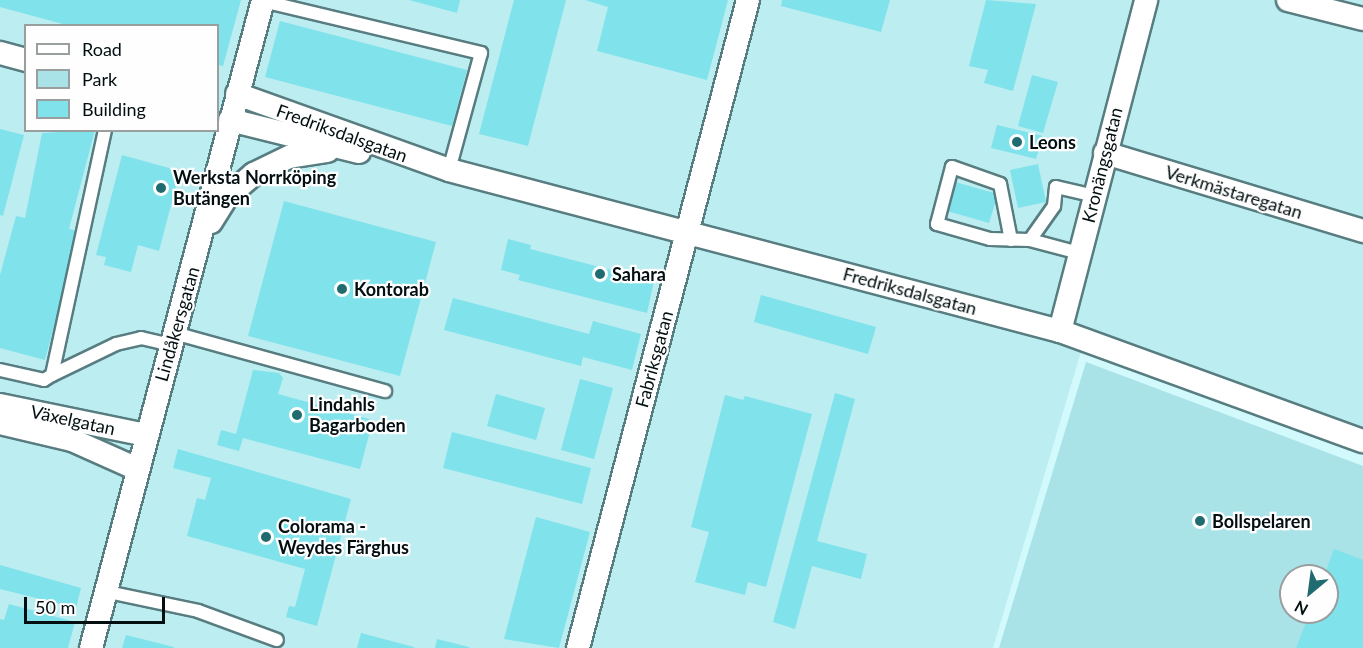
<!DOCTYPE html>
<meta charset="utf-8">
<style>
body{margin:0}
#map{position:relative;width:1363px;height:648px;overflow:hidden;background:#d2fafd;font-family:Lato,sans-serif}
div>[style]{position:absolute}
.built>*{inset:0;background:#bcedf1}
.green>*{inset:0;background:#a9e3e8}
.building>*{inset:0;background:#80e2ea}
.roads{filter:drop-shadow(2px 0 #587d80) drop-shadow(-2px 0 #587d80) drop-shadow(0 2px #587d80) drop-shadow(0 -2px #587d80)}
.lane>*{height:12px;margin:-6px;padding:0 6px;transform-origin:6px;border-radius:6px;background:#fff}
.street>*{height:22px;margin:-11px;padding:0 11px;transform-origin:11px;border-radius:11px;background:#fff}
.dots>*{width:16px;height:16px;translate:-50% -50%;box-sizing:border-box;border:3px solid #fefefe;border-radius:50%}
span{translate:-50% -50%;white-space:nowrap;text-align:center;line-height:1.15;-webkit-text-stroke:4.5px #fefefe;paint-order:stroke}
.street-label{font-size:18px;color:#020e10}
.poi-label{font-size:18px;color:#020e10;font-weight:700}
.left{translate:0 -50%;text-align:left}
.legend{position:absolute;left:24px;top:24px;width:195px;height:108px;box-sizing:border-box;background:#fefefe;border:2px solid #999e9f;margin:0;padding:8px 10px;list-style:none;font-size:18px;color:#020e10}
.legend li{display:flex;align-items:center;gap:12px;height:30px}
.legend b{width:30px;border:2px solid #999e9f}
.north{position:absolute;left:1279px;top:564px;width:60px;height:60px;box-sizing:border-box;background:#fefefe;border:2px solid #999e9f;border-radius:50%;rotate:209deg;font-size:16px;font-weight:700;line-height:24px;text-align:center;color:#020e10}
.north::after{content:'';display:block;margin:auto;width:21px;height:27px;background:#1f6b70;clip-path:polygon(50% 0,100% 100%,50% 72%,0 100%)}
.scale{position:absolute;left:24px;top:597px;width:141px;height:27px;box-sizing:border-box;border:3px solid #020e10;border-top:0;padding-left:8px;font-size:18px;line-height:21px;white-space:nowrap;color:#020e10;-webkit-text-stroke:4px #fefefe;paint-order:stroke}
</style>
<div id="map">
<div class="built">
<div style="clip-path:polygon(evenodd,0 0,1363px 0,1363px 430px,1088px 328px,993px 648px,0 648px,0 0,26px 26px,218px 26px,218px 130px,26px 130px,26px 26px)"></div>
</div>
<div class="green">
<div style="clip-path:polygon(evenodd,1086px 362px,1363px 466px,1363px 648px,999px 648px,1086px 362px,1291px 576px,1327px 576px,1327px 612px,1291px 612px,1291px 576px)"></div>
</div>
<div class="building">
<div style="clip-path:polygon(0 0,241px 0,223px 66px,218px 65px,218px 26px,70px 26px,0 7px)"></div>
<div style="clip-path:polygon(409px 0,460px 0,457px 13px)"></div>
<div style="clip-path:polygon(514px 0,566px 0,528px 146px,479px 134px)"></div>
<div style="clip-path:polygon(585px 0,728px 0,707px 80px,597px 51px,608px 7px)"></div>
<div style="clip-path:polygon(782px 0,890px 0,881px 32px,781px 6px)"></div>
<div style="clip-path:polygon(986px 0,1036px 4px,1013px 91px,984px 83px,988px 70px,969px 66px)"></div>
<div style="clip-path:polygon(280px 21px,467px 70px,452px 126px,265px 77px)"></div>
<div style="clip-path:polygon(1032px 75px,1058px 82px,1043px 133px,1018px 126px)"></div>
<div style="clip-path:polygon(997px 125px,1043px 136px,1036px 159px,991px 148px)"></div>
<div style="clip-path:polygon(0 129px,24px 135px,3px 216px,0 215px)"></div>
<div style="clip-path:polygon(95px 130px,69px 229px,79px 231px,45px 360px,0 348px,0 275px,16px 216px,25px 218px,42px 133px)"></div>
<div style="clip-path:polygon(122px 155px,180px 171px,159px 251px,138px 245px,131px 272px,104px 265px,106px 257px,96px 255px)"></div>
<div style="clip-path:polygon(1038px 164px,1046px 202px,1018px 208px,1010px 170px)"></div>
<div style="clip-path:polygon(955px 182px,998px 194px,989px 223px,947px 211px)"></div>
<div style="clip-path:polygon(284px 201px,436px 242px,400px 376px,248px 336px)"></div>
<div style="clip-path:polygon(508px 239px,531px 245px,530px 249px,654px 281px,647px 313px,518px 280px,520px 275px,501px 270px)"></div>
<div style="clip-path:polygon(761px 295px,876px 327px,868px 354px,754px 322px)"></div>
<div style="clip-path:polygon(453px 298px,589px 334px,593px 321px,641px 334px,632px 370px,583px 357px,581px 366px,444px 330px)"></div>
<div style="clip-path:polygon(253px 370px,279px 373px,283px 378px,278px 394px,373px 420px,360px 469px,243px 438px,239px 451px,217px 445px,221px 430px,236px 434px)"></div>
<div style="clip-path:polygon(580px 379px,613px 388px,594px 459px,561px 450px)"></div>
<div style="clip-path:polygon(835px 393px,855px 399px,817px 541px,867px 554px,861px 579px,812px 566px,795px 629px,773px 622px)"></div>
<div style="clip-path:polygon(496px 394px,545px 408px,536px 440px,487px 426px)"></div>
<div style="clip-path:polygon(725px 395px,743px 400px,745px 396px,812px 414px,766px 587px,748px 582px,745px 595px,695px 582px,709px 532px,691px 527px)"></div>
<div style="clip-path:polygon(452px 432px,591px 468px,582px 504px,443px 468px)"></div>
<div style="clip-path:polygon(178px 449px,351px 499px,317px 626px,286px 617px,289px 606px,295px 607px,305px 569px,187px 536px,197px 498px,205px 500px,211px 478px,173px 468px)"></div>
<div style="clip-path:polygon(536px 517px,590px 532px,559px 648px,504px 639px)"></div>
<div style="clip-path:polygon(1334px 549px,1363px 560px,1363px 648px,1296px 648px,1310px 612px,1327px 612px,1324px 576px)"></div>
<div style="clip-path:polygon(0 565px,81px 588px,76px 608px,0 589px)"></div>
<div style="clip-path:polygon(9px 604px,75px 622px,68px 648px,0 648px,0 619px,4px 620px)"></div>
<div style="clip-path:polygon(361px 633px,414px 647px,414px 648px,357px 648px)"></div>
<div style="clip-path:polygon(126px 635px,174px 647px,174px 648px,122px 648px)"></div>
<div style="clip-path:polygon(437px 639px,469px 647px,469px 648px,435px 648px)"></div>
</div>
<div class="roads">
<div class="lane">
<div style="left:263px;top:1px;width:224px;rotate:13.4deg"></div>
<div style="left:481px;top:53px;width:121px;rotate:105.3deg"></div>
<div style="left:1011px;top:240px;width:57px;rotate:-101.1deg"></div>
<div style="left:1000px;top:184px;width:51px;rotate:-160.5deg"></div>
<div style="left:952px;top:167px;width:59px;rotate:104.7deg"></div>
<div style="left:937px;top:224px;width:55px;rotate:15.8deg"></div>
<div style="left:990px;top:239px;width:40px;rotate:1.4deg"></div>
<div style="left:1079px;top:253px;width:51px;rotate:-165.1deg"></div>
<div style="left:1030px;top:240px;width:42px;rotate:-54.8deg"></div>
<div style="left:1054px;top:206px;width:19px;rotate:-84deg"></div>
<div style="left:1056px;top:187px;width:40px;rotate:13deg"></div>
<div style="left:174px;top:333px;width:219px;rotate:15.4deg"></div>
<div style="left:0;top:370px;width:45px;rotate:12.8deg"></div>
<div style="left:44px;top:380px;width:9px;rotate:-32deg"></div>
<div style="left:52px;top:375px;width:251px;rotate:-77.8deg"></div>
<div style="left:52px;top:375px;width:71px;rotate:-25.8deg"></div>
<div style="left:116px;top:344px;width:26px;rotate:-13deg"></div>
<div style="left:141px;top:338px;width:31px;rotate:13deg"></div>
<div style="left:108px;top:592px;width:92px;rotate:11.9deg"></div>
<div style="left:198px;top:611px;width:84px;rotate:20.2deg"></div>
</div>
<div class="street">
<div style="left:1288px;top:0;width:77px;rotate:14.2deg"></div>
<div style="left:0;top:53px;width:27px;rotate:15deg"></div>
<div style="left:237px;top:94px;width:225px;rotate:19.7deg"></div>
<div style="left:449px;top:170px;width:632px;rotate:14.76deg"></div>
<div style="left:1060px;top:331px;width:322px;rotate:20deg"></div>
<div style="left:230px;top:120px;width:133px;rotate:13.9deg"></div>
<div style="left:1105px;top:153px;width:270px;rotate:16.8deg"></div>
<div style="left:211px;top:222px;width:28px;rotate:-58deg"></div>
<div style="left:226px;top:198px;width:37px;rotate:-41deg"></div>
<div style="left:254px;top:174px;width:39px;rotate:-26deg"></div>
<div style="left:289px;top:157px;width:39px;rotate:-9deg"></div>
<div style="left:1060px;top:331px;width:342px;rotate:-75.4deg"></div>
<div style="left:0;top:405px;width:149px;rotate:11.6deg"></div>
<div style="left:0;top:423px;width:74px;rotate:13.3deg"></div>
<div style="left:72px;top:440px;width:71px;rotate:24deg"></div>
<div style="left:91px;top:648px;width:670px;rotate:-75.13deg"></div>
<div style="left:578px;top:648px;width:670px;rotate:-75.3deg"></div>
</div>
</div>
<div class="dots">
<div style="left:1017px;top:142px;background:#1f6b70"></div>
<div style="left:161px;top:188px;background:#1f6b70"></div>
<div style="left:600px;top:274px;background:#1f6b70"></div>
<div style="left:342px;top:289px;background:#1f6b70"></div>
<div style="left:297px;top:415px;background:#1f6b70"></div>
<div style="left:1200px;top:521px;background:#1f6b70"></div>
<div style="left:266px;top:537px;background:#1f6b70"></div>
</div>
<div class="street-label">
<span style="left:342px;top:133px;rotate:20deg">Fredriksdalsgatan</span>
<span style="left:1102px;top:165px;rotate:-76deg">Kronängsgatan</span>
<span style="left:1234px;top:192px;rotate:17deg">Verkmästaregatan</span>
<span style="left:910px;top:291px;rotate:15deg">Fredriksdalsgatan</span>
<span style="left:177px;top:324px;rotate:-74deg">Lindåkersgatan</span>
<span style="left:654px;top:359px;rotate:-75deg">Fabriksgatan</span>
<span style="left:73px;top:420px;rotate:12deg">Växelgatan</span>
</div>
<div class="poi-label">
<span class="left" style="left:1029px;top:142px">Leons</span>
<span class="left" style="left:173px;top:188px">Werksta Norrköping<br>Butängen</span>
<span class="left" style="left:612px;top:274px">Sahara</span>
<span class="left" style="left:354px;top:289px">Kontorab</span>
<span class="left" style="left:309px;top:415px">Lindahls<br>Bagarboden</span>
<span class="left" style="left:1212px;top:521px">Bollspelaren</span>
<span class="left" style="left:278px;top:537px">Colorama -<br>Weydes Färghus</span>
</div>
<ul class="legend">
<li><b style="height:8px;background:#fff"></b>Road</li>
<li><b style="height:16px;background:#a9e3e8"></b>Park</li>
<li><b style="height:16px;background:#80e2ea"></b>Building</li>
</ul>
<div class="north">N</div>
<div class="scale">50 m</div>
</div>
